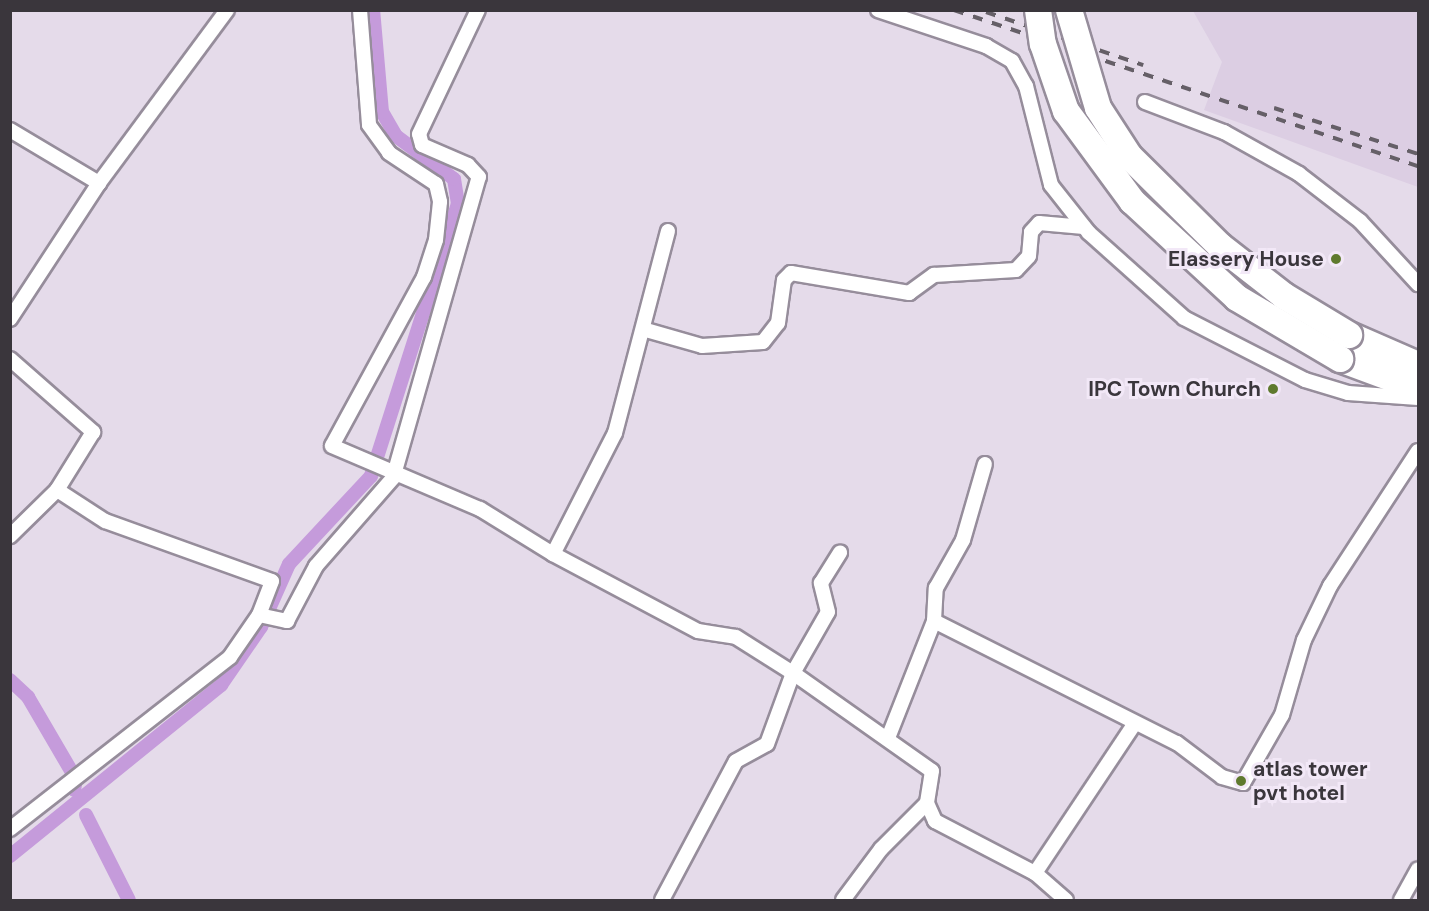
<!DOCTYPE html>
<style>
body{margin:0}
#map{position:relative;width:1429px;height:911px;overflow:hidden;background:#e5dbea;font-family:"DM Sans",sans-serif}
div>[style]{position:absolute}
.built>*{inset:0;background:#dccee3}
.canal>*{height:14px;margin:-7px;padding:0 7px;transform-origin:7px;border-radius:7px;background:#c59bdb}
.roads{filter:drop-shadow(2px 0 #968d9b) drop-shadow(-2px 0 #968d9b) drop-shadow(0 2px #968d9b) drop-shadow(0 -2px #968d9b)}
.street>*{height:14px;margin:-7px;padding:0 7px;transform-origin:7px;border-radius:7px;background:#fff}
.highway>*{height:26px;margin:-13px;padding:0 13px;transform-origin:13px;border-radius:13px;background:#fff}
.rail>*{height:4px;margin-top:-2px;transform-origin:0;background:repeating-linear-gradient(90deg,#655f67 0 10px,transparent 0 20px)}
.bridges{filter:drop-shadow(2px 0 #968d9b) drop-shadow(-2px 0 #968d9b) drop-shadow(0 2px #968d9b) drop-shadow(0 -2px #968d9b)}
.highway-bridge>*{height:26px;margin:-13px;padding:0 13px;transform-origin:13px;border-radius:13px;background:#fff}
.dots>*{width:16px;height:16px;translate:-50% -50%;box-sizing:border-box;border:3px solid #f2e8f7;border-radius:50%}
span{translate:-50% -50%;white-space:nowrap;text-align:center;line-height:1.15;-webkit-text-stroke:6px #f2e8f7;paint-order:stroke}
.poi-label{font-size:21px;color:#3a363c;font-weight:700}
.right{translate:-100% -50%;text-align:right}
.left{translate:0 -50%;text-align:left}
.frame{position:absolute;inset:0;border:12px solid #3a363c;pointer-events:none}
</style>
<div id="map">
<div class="built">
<div style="clip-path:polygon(1193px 11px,1418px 11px,1418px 187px,1204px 110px,1222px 62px)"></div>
</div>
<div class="canal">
<div style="left:10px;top:680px;width:25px;rotate:43deg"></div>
<div style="left:28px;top:697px;width:95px;rotate:59.7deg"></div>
<div style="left:76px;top:779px;width:11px;rotate:100deg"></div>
<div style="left:86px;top:815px;width:95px;rotate:63.2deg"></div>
<div style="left:10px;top:856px;width:272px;rotate:-39deg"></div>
<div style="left:221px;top:685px;width:70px;rotate:-55.4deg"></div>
<div style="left:261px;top:627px;width:69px;rotate:-66deg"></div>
<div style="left:289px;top:564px;width:120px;rotate:-47deg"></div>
<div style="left:371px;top:476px;width:286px;rotate:-72.3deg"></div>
<div style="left:458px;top:204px;width:25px;rotate:-99deg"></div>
<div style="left:454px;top:179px;width:72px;rotate:-143.4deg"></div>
<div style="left:396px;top:136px;width:28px;rotate:-120deg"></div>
<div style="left:382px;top:112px;width:102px;rotate:-95deg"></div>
</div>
<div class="roads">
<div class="street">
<div style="left:360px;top:10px;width:115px;rotate:85.5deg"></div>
<div style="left:369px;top:125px;width:34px;rotate:54deg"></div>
<div style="left:389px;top:153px;width:56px;rotate:33.4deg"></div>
<div style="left:436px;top:184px;width:18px;rotate:77deg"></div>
<div style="left:440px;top:202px;width:38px;rotate:96deg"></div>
<div style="left:436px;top:240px;width:39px;rotate:108deg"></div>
<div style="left:424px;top:277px;width:192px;rotate:118.6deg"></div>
<div style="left:332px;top:446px;width:161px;rotate:23.1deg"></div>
<div style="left:480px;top:509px;width:86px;rotate:31.7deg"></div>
<div style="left:878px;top:10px;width:114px;rotate:18.4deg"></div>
<div style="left:986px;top:46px;width:30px;rotate:30deg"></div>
<div style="left:1012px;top:61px;width:29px;rotate:61deg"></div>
<div style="left:1026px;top:86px;width:102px;rotate:75.8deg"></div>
<div style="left:1051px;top:185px;width:61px;rotate:51.6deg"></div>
<div style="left:1089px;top:233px;width:127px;rotate:41.8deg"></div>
<div style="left:1184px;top:318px;width:136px;rotate:27.1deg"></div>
<div style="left:1305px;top:380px;width:45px;rotate:16.8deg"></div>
<div style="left:1348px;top:393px;width:70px;rotate:4.1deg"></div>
<div style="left:1145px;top:102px;width:85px;rotate:20.8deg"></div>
<div style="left:1224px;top:132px;width:86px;rotate:29.2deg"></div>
<div style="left:1299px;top:174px;width:77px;rotate:37.6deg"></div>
<div style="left:1360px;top:221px;width:86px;rotate:47.4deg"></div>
<div style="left:10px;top:130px;width:104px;rotate:30.8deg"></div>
<div style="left:668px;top:231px;width:209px;rotate:104.7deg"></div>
<div style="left:615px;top:433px;width:136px;rotate:117.1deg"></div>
<div style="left:553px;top:554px;width:164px;rotate:28deg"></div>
<div style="left:698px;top:631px;width:38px;rotate:9deg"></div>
<div style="left:736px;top:637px;width:67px;rotate:32.3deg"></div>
<div style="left:793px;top:673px;width:170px;rotate:35.2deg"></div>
<div style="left:932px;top:771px;width:32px;rotate:99deg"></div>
<div style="left:927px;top:803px;width:20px;rotate:66deg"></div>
<div style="left:935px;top:821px;width:113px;rotate:27.5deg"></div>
<div style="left:1035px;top:873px;width:41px;rotate:41.1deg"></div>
<div style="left:10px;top:319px;width:163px;rotate:-56.8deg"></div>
<div style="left:99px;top:183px;width:215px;rotate:-53.5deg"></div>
<div style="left:646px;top:330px;width:58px;rotate:15.9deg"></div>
<div style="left:702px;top:346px;width:61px;rotate:-3.8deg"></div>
<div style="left:763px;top:342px;width:24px;rotate:-52deg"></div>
<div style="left:778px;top:323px;width:43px;rotate:-82.1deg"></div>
<div style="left:784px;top:280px;width:10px;rotate:-45deg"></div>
<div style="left:791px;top:273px;width:120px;rotate:9.6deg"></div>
<div style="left:909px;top:293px;width:31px;rotate:-36deg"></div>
<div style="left:934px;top:275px;width:82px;rotate:-3.5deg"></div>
<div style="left:1016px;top:270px;width:19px;rotate:-47deg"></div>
<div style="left:1029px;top:256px;width:24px;rotate:-85deg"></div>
<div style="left:1031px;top:232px;width:12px;rotate:-48deg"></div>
<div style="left:1039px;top:223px;width:45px;rotate:5.1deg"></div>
<div style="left:10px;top:359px;width:111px;rotate:41.3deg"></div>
<div style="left:93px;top:432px;width:68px;rotate:121.8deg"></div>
<div style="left:57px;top:490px;width:66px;rotate:135.6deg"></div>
<div style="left:259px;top:615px;width:29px;rotate:12deg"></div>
<div style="left:287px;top:621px;width:62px;rotate:-62.2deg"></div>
<div style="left:316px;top:566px;width:117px;rotate:-48.8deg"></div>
<div style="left:393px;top:478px;width:313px;rotate:-74.1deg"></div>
<div style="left:479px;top:177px;width:16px;rotate:-133deg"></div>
<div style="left:468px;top:165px;width:50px;rotate:-156.5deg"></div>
<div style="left:422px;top:145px;width:11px;rotate:-105deg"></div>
<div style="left:419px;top:134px;width:137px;rotate:-64.6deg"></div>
<div style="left:934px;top:621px;width:272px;rotate:26.7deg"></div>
<div style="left:1177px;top:743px;width:56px;rotate:37.1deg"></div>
<div style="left:1222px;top:777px;width:22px;rotate:16deg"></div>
<div style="left:1243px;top:783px;width:78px;rotate:-60.2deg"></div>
<div style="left:1282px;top:715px;width:78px;rotate:-73.7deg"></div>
<div style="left:1304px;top:640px;width:60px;rotate:-64.3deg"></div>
<div style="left:1330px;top:586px;width:161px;rotate:-56.9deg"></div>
<div style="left:888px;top:738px;width:126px;rotate:-68.5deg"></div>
<div style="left:934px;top:621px;width:33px;rotate:-87deg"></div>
<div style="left:936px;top:588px;width:55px;rotate:-60.6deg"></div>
<div style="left:963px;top:540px;width:79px;rotate:-73.9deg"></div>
<div style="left:10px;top:829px;width:279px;rotate:-38deg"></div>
<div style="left:230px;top:657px;width:51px;rotate:-55.4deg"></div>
<div style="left:259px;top:615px;width:36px;rotate:-69deg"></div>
<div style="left:272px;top:581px;width:177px;rotate:-160.2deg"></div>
<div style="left:105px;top:521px;width:57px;rotate:-147.1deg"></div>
<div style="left:1035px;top:873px;width:180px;rotate:-56.3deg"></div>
<div style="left:662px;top:900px;width:157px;rotate:-62deg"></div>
<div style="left:736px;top:761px;width:35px;rotate:-29deg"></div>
<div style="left:767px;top:744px;width:76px;rotate:-69.9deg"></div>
<div style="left:793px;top:673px;width:70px;rotate:-60.2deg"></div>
<div style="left:828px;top:612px;width:30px;rotate:-104deg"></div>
<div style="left:821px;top:583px;width:36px;rotate:-58deg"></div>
<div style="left:843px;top:900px;width:64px;rotate:-53.3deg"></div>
<div style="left:881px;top:849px;width:65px;rotate:-45deg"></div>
<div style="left:1401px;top:900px;width:35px;rotate:-61deg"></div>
</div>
<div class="highway">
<div style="left:1349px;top:335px;width:75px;rotate:23.5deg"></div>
<div style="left:1340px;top:359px;width:83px;rotate:20.4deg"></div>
</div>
</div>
<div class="rail">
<div style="left:954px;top:10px;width:490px;rotate:18.6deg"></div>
<div style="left:986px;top:12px;width:166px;rotate:18.7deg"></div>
<div style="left:1274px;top:108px;width:151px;rotate:17.7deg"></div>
</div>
<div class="bridges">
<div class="highway-bridge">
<div style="left:1038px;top:10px;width:34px;rotate:82deg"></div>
<div style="left:1043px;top:44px;width:71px;rotate:71.1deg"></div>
<div style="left:1066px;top:111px;width:112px;rotate:53.7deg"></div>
<div style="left:1132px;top:201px;width:143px;rotate:42.7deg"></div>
<div style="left:1237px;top:298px;width:120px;rotate:30.6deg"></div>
<div style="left:1069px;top:10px;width:102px;rotate:73.5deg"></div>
<div style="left:1098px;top:108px;width:57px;rotate:57.1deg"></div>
<div style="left:1129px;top:156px;width:128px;rotate:44.7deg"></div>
<div style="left:1220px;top:246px;width:81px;rotate:38deg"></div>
<div style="left:1284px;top:296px;width:76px;rotate:31deg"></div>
</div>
</div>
<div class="dots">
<div style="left:1336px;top:259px;background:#5f7a2e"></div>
<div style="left:1273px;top:389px;background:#5f7a2e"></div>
<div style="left:1241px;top:781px;background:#5f7a2e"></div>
</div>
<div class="poi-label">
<span class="right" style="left:1324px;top:259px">Elassery House</span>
<span class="right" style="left:1261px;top:389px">IPC Town Church</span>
<span class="left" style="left:1253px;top:781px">atlas tower<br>pvt hotel</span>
</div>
<div class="frame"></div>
</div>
